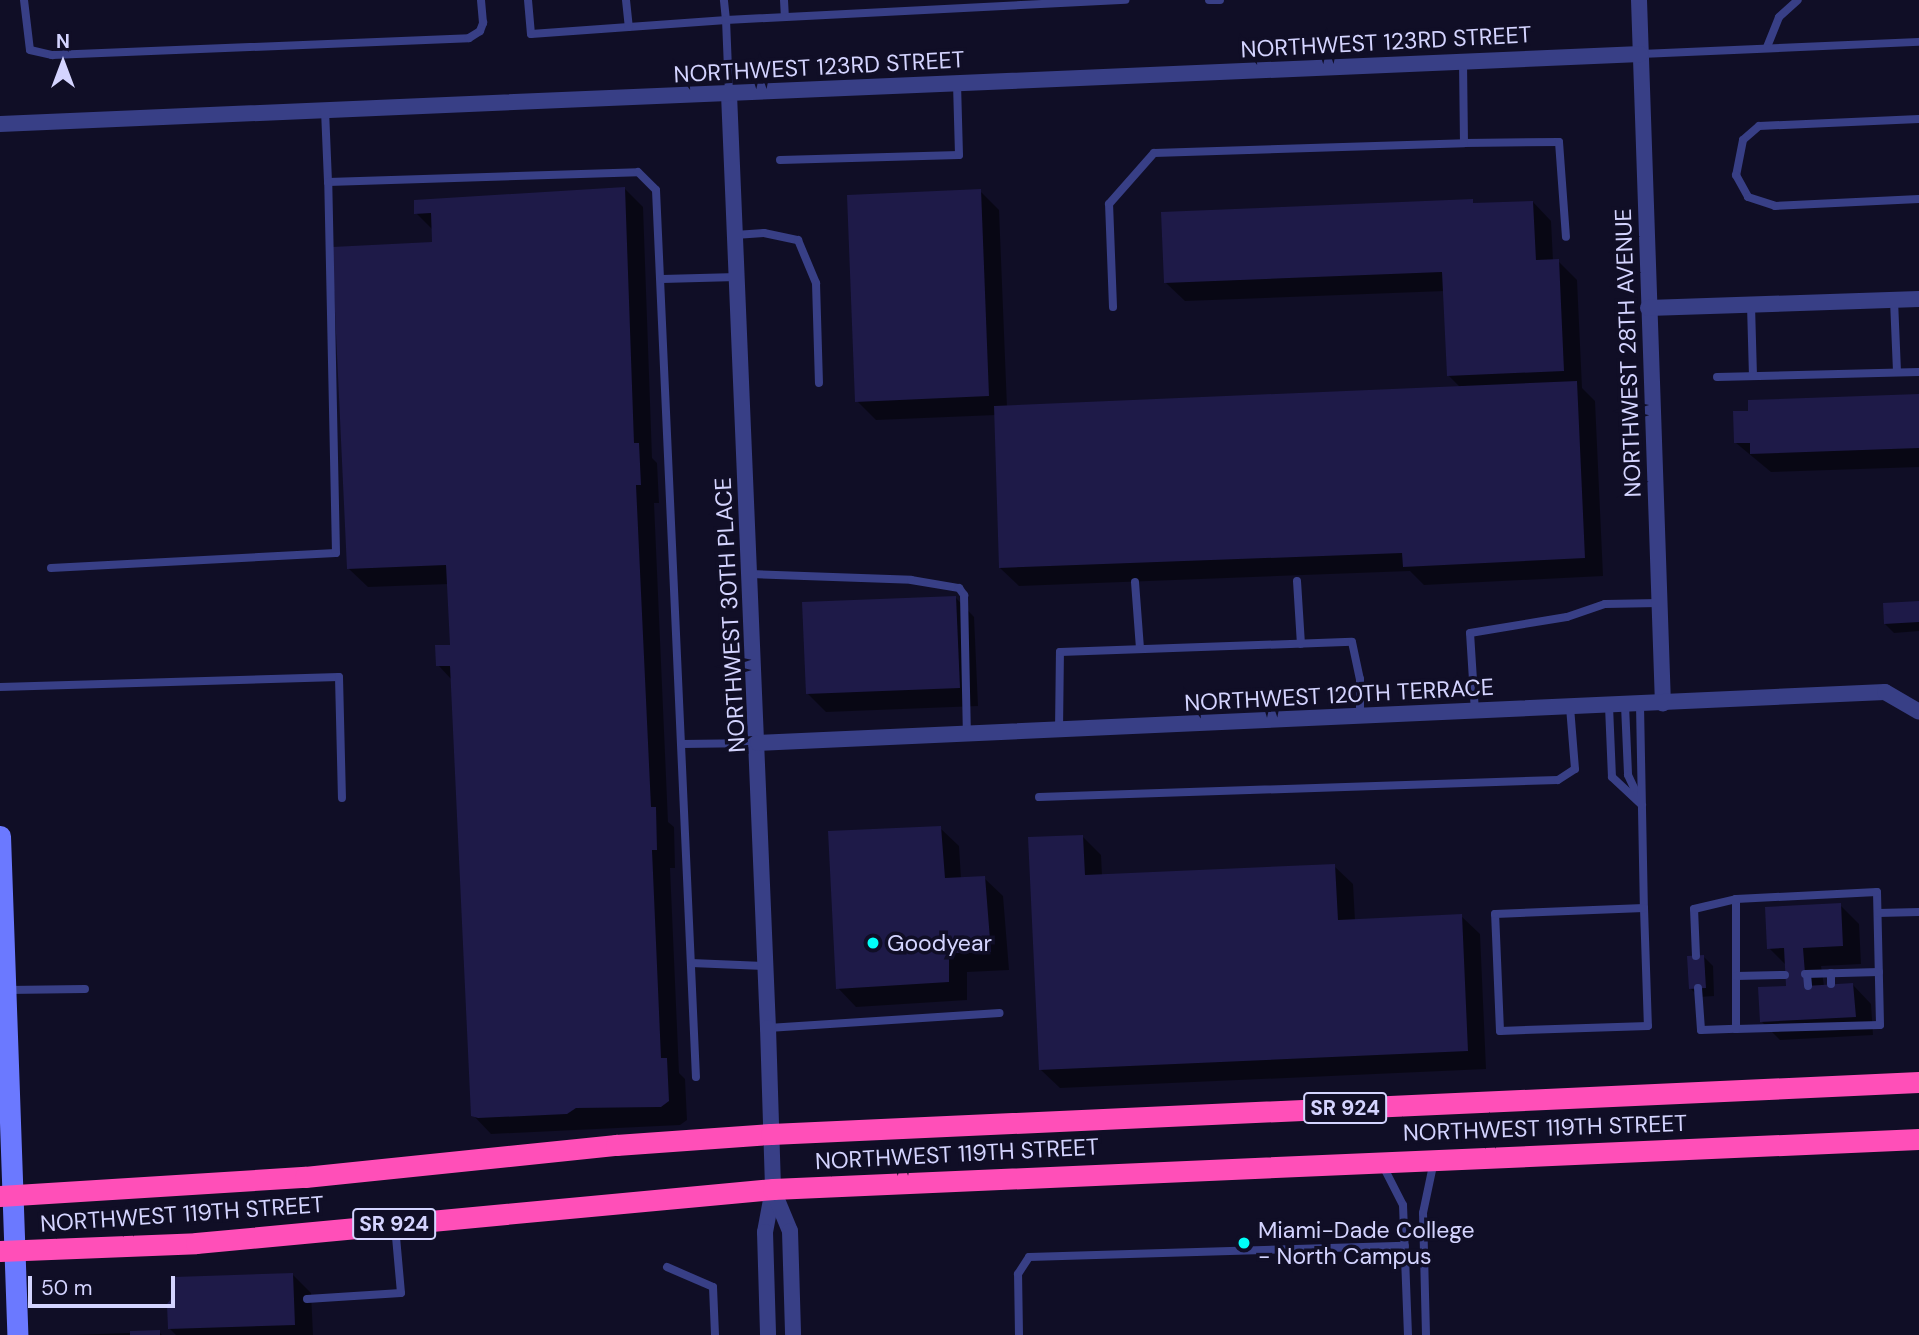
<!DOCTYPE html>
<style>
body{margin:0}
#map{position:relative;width:1919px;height:1335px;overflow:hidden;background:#100e26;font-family:"DM Sans",sans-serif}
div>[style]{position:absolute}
.shadow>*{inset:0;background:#0007}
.building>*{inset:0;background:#1e1a48}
.lane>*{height:8px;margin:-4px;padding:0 4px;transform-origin:4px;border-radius:4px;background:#383f86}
.street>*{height:16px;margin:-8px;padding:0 8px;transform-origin:8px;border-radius:8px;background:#383f86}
.secondary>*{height:21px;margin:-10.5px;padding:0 10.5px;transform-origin:10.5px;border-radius:10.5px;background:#6b79ff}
.highway>*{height:21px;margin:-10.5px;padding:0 10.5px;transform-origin:10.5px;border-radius:10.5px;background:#ff4fb8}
.dots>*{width:19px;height:19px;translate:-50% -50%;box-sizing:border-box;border:4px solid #100e26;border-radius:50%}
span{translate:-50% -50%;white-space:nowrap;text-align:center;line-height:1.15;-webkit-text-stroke:7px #100e26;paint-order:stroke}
.shield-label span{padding:2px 5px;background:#100e26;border:2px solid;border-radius:5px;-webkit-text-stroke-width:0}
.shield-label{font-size:21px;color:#d4d4ff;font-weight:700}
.street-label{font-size:23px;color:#d4d4ff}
.poi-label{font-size:23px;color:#d4d4ff}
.left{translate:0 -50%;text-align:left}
.north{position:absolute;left:28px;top:28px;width:70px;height:70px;-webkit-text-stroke:5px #100e26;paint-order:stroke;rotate:0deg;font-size:19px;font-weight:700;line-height:28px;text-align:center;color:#d4d4ff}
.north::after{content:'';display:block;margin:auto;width:24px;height:32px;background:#d4d4ff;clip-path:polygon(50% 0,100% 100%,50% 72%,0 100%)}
.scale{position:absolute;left:28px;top:1276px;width:147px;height:32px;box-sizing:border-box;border:4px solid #d4d4ff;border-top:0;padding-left:9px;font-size:21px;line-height:24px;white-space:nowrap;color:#d4d4ff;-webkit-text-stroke:5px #100e26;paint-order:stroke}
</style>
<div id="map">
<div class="shadow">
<div style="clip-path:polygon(624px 188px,643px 207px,652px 458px,657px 463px,659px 503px,654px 503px,668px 822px,674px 827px,675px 868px,670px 868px,679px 1073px,685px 1079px,687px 1120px,680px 1125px,491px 1134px,473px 1115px,452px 680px,438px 665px,452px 646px,449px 584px,368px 587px,349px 569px,434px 244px,433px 230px,416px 213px)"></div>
<div style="clip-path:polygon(980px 191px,999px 210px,1007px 407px,1460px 387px,1448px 375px,1445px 291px,1185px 301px,1166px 283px,1533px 202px,1551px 221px,1553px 261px,1558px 261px,1577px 280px,1582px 388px,1595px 401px,1603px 576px,1424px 585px,1410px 571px,1019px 586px,1000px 568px,996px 415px,876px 420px,857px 401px)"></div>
<div style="clip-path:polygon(1919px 396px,1919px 467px,1771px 472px,1736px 443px)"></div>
<div style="clip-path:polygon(956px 598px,974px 617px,978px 706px,826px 712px,808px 694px)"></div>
<div style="clip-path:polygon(1919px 602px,1919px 631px,1894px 633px,1885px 624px)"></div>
<div style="clip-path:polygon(940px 828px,959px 846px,961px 879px,984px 878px,1003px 896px,1009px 970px,967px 972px,967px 1000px,856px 1007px,838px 988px)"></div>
<div style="clip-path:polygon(1083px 837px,1101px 855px,1102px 876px,1334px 866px,1353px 884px,1355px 921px,1461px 916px,1480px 934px,1486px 1069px,1060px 1088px,1041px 1070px)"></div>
<div style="clip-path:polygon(1840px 905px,1859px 924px,1861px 964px,1821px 966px,1824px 986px,1853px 985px,1871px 1004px,1873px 1035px,1780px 1040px,1762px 1022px,1788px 987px,1787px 966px,1769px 948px)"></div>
<div style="clip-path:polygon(1704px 957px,1713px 966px,1714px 996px,1699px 997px,1690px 988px)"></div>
<div style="clip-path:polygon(293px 1275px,311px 1293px,313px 1335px,176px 1335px,170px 1329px,172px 1296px)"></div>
<div style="clip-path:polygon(159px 1332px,162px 1335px,71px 1335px)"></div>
</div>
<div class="building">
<div style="clip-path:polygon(625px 187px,634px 443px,639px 443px,641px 485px,636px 485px,651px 807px,656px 807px,657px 850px,652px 850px,661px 1058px,667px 1058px,669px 1101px,661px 1107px,576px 1108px,567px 1114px,478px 1118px,471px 1116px,450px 666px,436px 666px,435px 645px,450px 645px,446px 565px,347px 569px,332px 247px,432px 242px,431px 213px,414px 214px,414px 200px)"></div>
<div style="clip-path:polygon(981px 189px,989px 396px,855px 402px,847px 195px)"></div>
<div style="clip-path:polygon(1473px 199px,1473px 203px,1533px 201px,1536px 260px,1559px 259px,1564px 371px,1447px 376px,1442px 272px,1164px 283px,1161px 212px)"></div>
<div style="clip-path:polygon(1577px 381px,1585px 558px,1403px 567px,1402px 553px,999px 568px,994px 406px)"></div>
<div style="clip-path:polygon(1919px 394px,1919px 448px,1750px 454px,1750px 443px,1734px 443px,1733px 411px,1748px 411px,1748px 400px)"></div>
<div style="clip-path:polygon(956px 596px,960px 688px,806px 694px,802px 602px)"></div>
<div style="clip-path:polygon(1919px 601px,1919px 622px,1884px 624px,1883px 603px)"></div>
<div style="clip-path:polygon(941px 826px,945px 878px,985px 876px,991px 952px,949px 953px,949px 982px,836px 989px,828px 831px)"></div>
<div style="clip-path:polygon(1083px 835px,1085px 875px,1335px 864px,1338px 920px,1462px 914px,1468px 1051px,1039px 1070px,1028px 837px)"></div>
<div style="clip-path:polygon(1841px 903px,1843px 946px,1803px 948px,1806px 986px,1853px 983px,1856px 1017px,1760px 1022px,1758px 987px,1786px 986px,1784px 948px,1767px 949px,1765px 907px)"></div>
<div style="clip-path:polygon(1704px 955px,1706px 988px,1689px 989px,1687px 956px)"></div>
<div style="clip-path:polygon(293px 1273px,295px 1325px,168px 1329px,167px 1304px,175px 1294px,174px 1277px)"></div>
<div style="clip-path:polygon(160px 1330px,160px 1335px,130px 1335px,130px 1331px)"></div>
</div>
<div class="lane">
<div style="left:24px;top:0;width:50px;rotate:83.2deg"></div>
<div style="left:30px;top:50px;width:23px;rotate:13deg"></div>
<div style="left:52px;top:55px;width:417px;rotate:-2.3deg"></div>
<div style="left:469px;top:38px;width:13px;rotate:-32deg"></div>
<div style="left:480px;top:31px;width:9px;rotate:-69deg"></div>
<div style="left:483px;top:23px;width:23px;rotate:-95deg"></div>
<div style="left:528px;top:0;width:34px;rotate:85deg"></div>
<div style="left:531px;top:34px;width:196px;rotate:-4.1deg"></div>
<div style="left:726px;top:20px;width:20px;rotate:-96deg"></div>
<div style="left:626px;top:0;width:27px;rotate:84deg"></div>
<div style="left:784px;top:0;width:17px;rotate:87deg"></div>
<div style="left:1209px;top:0;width:11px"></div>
<div style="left:1767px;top:47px;width:32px;rotate:-68deg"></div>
<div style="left:1779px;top:17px;width:25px;rotate:-42deg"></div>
<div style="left:1641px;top:54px;width:278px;rotate:-2.5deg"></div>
<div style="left:1463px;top:62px;width:81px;rotate:89.3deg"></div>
<div style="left:1464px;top:143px;width:95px;rotate:-0.6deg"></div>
<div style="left:1559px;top:142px;width:95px;rotate:85.8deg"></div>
<div style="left:729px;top:94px;width:74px;rotate:-92.3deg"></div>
<div style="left:726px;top:20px;width:400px;rotate:-2.9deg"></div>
<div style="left:325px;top:110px;width:72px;rotate:87.6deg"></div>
<div style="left:328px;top:182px;width:310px;rotate:-1.8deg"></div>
<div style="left:638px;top:172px;width:25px;rotate:45deg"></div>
<div style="left:656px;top:190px;width:888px;rotate:87.42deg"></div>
<div style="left:1919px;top:119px;width:160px;rotate:177.5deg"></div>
<div style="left:1759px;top:126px;width:21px;rotate:139deg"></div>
<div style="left:1743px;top:140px;width:36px;rotate:101deg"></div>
<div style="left:1736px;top:175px;width:25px;rotate:61deg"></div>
<div style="left:1748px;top:197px;width:28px;rotate:18deg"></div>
<div style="left:1775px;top:206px;width:144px;rotate:-2.8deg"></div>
<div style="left:780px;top:160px;width:179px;rotate:-1.6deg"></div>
<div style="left:959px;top:155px;width:71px;rotate:-91.6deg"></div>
<div style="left:735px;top:235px;width:29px;rotate:-4deg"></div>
<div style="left:764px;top:233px;width:35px;rotate:12deg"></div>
<div style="left:798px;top:240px;width:47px;rotate:67.3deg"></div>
<div style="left:816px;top:283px;width:100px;rotate:88.3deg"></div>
<div style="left:662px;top:279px;width:75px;rotate:-1.5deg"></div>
<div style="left:1894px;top:300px;width:72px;rotate:87.6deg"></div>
<div style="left:1751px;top:305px;width:71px;rotate:88.4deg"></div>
<div style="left:1113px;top:307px;width:103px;rotate:-92.2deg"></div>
<div style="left:1109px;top:204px;width:68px;rotate:-48.6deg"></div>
<div style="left:1154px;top:153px;width:310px;rotate:-1.8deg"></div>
<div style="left:1717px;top:377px;width:202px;rotate:-1.4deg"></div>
<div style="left:51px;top:568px;width:285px;rotate:-3deg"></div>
<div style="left:336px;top:553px;width:371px;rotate:-91.2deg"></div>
<div style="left:751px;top:574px;width:160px;rotate:2.1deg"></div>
<div style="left:911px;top:580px;width:49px;rotate:9.5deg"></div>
<div style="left:959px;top:588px;width:9px;rotate:54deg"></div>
<div style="left:964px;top:595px;width:139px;rotate:88.8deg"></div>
<div style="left:1297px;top:581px;width:63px;rotate:86.4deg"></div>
<div style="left:1135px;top:582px;width:67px;rotate:85.7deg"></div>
<div style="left:0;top:687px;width:339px;rotate:-1.7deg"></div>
<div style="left:339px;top:677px;width:121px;rotate:88.6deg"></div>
<div style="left:1625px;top:705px;width:70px;rotate:87.5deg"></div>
<div style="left:1628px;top:775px;width:29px;rotate:65deg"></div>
<div style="left:1640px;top:705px;width:203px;rotate:88.9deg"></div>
<div style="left:1609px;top:706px;width:71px;rotate:87.6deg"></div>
<div style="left:1612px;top:777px;width:41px;rotate:43deg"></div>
<div style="left:1475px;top:712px;width:79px;rotate:-93.6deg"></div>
<div style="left:1470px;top:633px;width:98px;rotate:-9.4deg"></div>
<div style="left:1567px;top:617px;width:40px;rotate:-18.9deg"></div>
<div style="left:1605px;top:604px;width:54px;rotate:-1.1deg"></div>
<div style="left:1059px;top:730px;width:78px;rotate:-89.3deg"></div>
<div style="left:1060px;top:652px;width:292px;rotate:-2deg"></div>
<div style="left:1352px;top:642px;width:38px;rotate:78deg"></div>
<div style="left:1360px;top:679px;width:37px;rotate:90deg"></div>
<div style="left:682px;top:744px;width:76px;rotate:-0.8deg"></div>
<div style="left:1039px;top:797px;width:519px;rotate:-1.88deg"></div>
<div style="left:1558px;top:780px;width:20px;rotate:-33deg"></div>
<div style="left:1575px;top:769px;width:62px;rotate:-94.6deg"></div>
<div style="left:1877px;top:892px;width:133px;rotate:88.7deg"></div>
<div style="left:1880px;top:1025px;width:144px;rotate:178.4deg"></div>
<div style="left:1736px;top:1029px;width:130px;rotate:-90deg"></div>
<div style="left:1736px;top:899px;width:141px;rotate:-2.8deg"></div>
<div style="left:1644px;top:908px;width:118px;rotate:88.1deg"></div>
<div style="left:1648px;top:1026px;width:148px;rotate:178.1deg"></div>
<div style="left:1500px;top:1031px;width:117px;rotate:-92.4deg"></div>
<div style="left:1495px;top:914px;width:149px;rotate:-2.3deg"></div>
<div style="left:1878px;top:913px;width:41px;rotate:-1.4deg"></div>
<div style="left:1696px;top:956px;width:47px;rotate:-92.4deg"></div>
<div style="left:1694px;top:909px;width:43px;rotate:-13.4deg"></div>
<div style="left:691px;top:963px;width:75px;rotate:2.3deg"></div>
<div style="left:1831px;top:973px;width:11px;rotate:90deg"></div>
<div style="left:1805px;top:974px;width:74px;rotate:-1.5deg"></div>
<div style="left:1807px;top:974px;width:12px;rotate:85deg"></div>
<div style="left:1736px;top:976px;width:49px;rotate:-1.2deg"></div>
<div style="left:1698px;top:988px;width:42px;rotate:85.9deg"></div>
<div style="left:1701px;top:1030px;width:35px;rotate:-2deg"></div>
<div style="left:7px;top:990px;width:78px;rotate:-0.7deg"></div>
<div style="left:768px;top:1028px;width:232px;rotate:-3.7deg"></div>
<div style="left:1382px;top:1164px;width:46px;rotate:62.9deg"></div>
<div style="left:1403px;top:1205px;width:130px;rotate:87.8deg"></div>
<div style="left:667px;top:1267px;width:50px;rotate:23.5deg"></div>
<div style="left:713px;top:1287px;width:48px;rotate:87.6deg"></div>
<div style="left:307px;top:1299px;width:94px;rotate:-3.7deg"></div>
<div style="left:401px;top:1293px;width:67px;rotate:-95.1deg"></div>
<div style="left:1019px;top:1335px;width:61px;rotate:-90.9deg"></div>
<div style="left:1018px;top:1274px;width:20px;rotate:-57deg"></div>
<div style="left:1029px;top:1257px;width:376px;rotate:-1.7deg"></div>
<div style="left:1426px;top:1335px;width:122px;rotate:-91.4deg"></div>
<div style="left:1423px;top:1213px;width:53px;rotate:-78.1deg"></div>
</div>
<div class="street">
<div style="left:1639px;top:0;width:704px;rotate:88.05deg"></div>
<div style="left:729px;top:94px;width:935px;rotate:87.61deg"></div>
<div style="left:768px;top:1028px;width:161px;rotate:88.2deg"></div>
<div style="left:773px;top:1189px;width:44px;rotate:100.5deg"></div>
<div style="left:765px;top:1232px;width:103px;rotate:88.3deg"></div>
<div style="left:0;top:124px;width:1642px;rotate:-2.44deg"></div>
<div style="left:1648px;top:308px;width:271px;rotate:-1.9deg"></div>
<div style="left:758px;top:743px;width:1128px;rotate:-2.59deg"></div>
<div style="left:1885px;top:692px;width:39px;rotate:30deg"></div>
<div style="left:773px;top:1190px;width:44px;rotate:67.5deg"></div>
<div style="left:790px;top:1231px;width:104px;rotate:88.3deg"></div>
</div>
<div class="secondary">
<div style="left:0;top:836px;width:499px;rotate:88deg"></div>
</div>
<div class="highway">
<div style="left:0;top:1196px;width:306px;rotate:-3.6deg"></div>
<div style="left:305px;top:1177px;width:313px;rotate:-5.9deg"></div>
<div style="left:616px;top:1145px;width:155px;rotate:-4.1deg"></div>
<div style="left:771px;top:1134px;width:1149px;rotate:-2.59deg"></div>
<div style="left:0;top:1251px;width:196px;rotate:-2.3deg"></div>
<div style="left:196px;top:1243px;width:580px;rotate:-5.35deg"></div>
<div style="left:773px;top:1189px;width:1147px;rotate:-2.5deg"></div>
</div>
<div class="dots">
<div style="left:873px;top:943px;background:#00fff9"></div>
<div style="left:1244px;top:1243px;background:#00fff9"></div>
</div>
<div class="shield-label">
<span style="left:1345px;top:1108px">SR 924</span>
<span style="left:394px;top:1224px">SR 924</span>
</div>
<div class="street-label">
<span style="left:1386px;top:42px;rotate:-3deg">NORTHWEST 123RD STREET</span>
<span style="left:819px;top:67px;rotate:-3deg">NORTHWEST 123RD STREET</span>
<span style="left:1628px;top:353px;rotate:-92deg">NORTHWEST 28TH AVENUE</span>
<span style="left:730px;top:615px;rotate:-93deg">NORTHWEST 30TH PLACE</span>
<span style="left:1339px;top:695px;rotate:-3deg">NORTHWEST 120TH TERRACE</span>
<span style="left:1545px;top:1128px;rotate:-2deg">NORTHWEST 119TH STREET</span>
<span style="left:957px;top:1154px;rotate:-3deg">NORTHWEST 119TH STREET</span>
<span style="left:182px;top:1214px;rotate:-4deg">NORTHWEST 119TH STREET</span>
</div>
<div class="poi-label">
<span class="left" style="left:887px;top:943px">Goodyear</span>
<span class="left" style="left:1258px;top:1243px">Miami-Dade College<br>- North Campus</span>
</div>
<div class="north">N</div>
<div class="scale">50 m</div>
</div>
